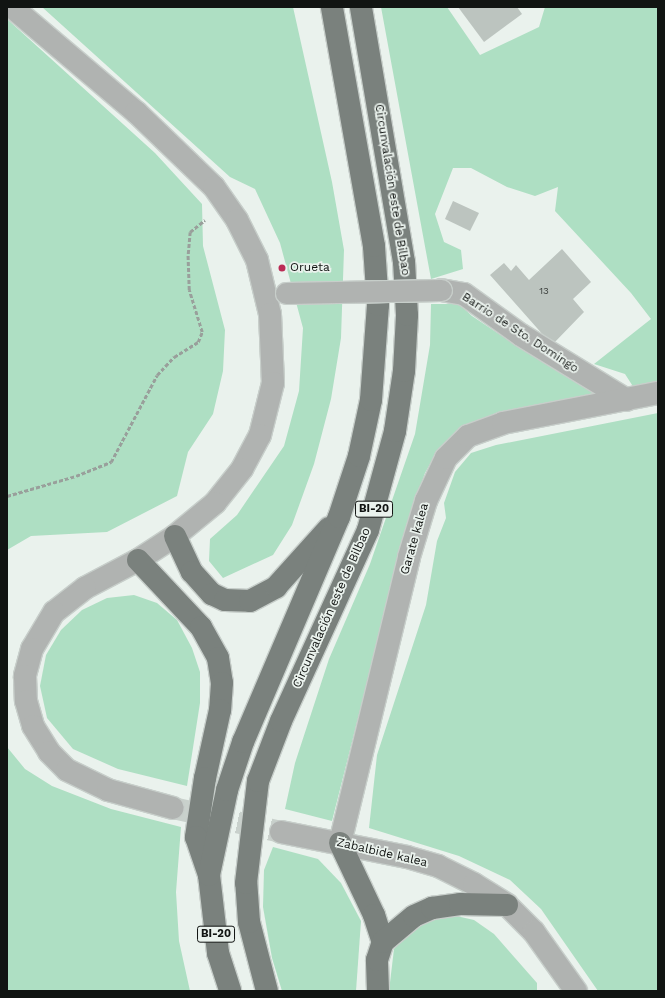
<!DOCTYPE html>
<meta charset="utf-8">
<style>
body{margin:0}
#map{position:relative;width:665px;height:998px;overflow:hidden;background:#eaf2ed;font-family:"Work Sans",sans-serif}
div>[style]{position:absolute}
.green>*{inset:0;background:#aedfc3}
.building>*{inset:0;background:#bcc4bf}
.tertiary-tunnel>*{height:22px;margin-top:-11px;transform-origin:0;background:repeating-linear-gradient(90deg,#c9d1cc 0 22px,transparent 0 33px)}
.path>*{height:2.5px;margin-top:-1.25px;transform-origin:0;background:repeating-linear-gradient(90deg,#999f9b 0 4px,transparent 0 6px)}
.roads{filter:drop-shadow(1px 0 #c7ceca) drop-shadow(-1px 0 #c7ceca) drop-shadow(0 1px #c7ceca) drop-shadow(0 -1px #c7ceca)}
.minor>*{height:22px;margin:-11px;padding:0 11px;transform-origin:11px;border-radius:11px;background:#b0b3b1}
.tertiary>*{height:22px;margin:-11px;padding:0 11px;transform-origin:11px;border-radius:11px;background:#b0b3b1}
.primary>*{height:22px;margin:-11px;padding:0 11px;transform-origin:11px;border-radius:11px;background:#7a817d}
.bridges{filter:drop-shadow(1px 0 #c7ceca) drop-shadow(-1px 0 #c7ceca) drop-shadow(0 1px #c7ceca) drop-shadow(0 -1px #c7ceca)}
.pedestrian-bridge>*{height:21px;margin:-10.5px;padding:0 10.5px;transform-origin:10.5px;border-radius:10.5px;background:#b0b3b1}
.dots>*{width:11px;height:11px;translate:-50% -50%;box-sizing:border-box;border:2px solid #eaf2ed;border-radius:50%}
span{translate:-50% -50%;white-space:nowrap;text-align:center;line-height:1.15;-webkit-text-stroke:3.5px #eaf2ed;paint-order:stroke}
.number-label{font-size:10px;color:#3c403d}
.number-label span{-webkit-text-stroke-width:0}
.shield-label span{padding:1px 3px;background:#eaf2ed;border:1px solid;border-radius:3px;-webkit-text-stroke-width:0}
.shield-label{font-size:11px;color:#111412;font-weight:700}
.street-label{font-size:12px;color:#111412}
.poi-label{font-size:12px;color:#111412}
.left{translate:0 -50%;text-align:left}
.frame{position:absolute;inset:0;border:8px solid #111412;pointer-events:none}
</style>
<div id="map">
<div class="green">
<div style="clip-path:polygon(42px 7px,293px 7px,332px 182px,344px 250px,341px 338px,331px 399px,314px 464px,292px 525px,273px 555px,223px 578px,209px 561px,210px 539px,237px 515px,284px 446px,299px 391px,303px 328px,280px 243px,255px 189px,230px 177px)"></div>
<div style="clip-path:polygon(381px 7px,447px 7px,480px 55px,539px 27px,545px 7px,658px 7px,658px 382px,634px 388px,625px 374px,594px 364px,651px 319px,631px 293px,555px 211px,558px 187px,535px 196px,507px 187px,471px 168px,453px 168px,435px 214px,444px 242px,461px 250px,463px 269px,431px 279px)"></div>
<div style="clip-path:polygon(7px 19px,155px 153px,202px 204px,203px 246px,225px 330px,223px 371px,213px 414px,188px 452px,177px 496px,107px 532px,31px 536px,7px 550px)"></div>
<div style="clip-path:polygon(431px 304px,459px 304px,472px 316px,499px 334px,604px 397px,464px 426px,439px 448px,425px 473px,406px 528px,332px 821px,285px 809px,295px 763px,329px 659px,370px 564px,415px 434px,430px 345px)"></div>
<div style="clip-path:polygon(658px 413px,658px 991px,598px 991px,541px 909px,510px 880px,459px 856px,369px 828px,377px 755px,426px 605px,437px 541px,446px 518px,444px 503px,455px 472px,471px 453px,496px 445px)"></div>
<div style="clip-path:polygon(134px 595px,157px 603px,177px 620px,192px 648px,200px 672px,200px 703px,187px 786px,118px 769px,73px 749px,47px 718px,40px 686px,46px 655px,61px 630px,82px 610px,107px 598px)"></div>
<div style="clip-path:polygon(7px 747px,25px 769px,52px 786px,111px 809px,181px 827px,176px 892px,179px 941px,190px 991px,7px 991px)"></div>
<div style="clip-path:polygon(273px 847px,318px 859px,341px 883px,361px 921px,356px 991px,282px 991px,272px 958px,263px 907px,264px 870px)"></div>
<div style="clip-path:polygon(452px 915px,474px 920px,494px 934px,537px 983px,537px 991px,389px 991px,394px 949px,412px 927px,431px 919px)"></div>
</div>
<div class="building">
<div style="clip-path:polygon(458px 7px,517px 7px,522px 14px,484px 42px)"></div>
<div style="clip-path:polygon(453px 201px,479px 213px,470px 231px,445px 219px)"></div>
<div style="clip-path:polygon(562px 249px,591px 282px,573px 299px,584px 312px,552px 345px,490px 275px,504px 263px,511px 271px,516px 265px,529px 280px)"></div>
</div>
<div class="tertiary-tunnel">
<div style="left:173px;top:808px;width:111px;rotate:12.5deg"></div>
</div>
<div class="path">
<div style="left:7px;top:496px;width:72px;rotate:-16.2deg"></div>
<div style="left:76px;top:476px;width:38px;rotate:-22deg"></div>
<div style="left:111px;top:462px;width:98px;rotate:-62.1deg"></div>
<div style="left:157px;top:375px;width:25px;rotate:-47deg"></div>
<div style="left:174px;top:357px;width:28px;rotate:-32deg"></div>
<div style="left:198px;top:342px;width:11px;rotate:-68deg"></div>
<div style="left:202px;top:332px;width:44px;rotate:-107.2deg"></div>
<div style="left:189px;top:290px;width:36px;rotate:-92deg"></div>
<div style="left:188px;top:254px;width:22px;rotate:-85deg"></div>
<div style="left:190px;top:232px;width:19px;rotate:-39deg"></div>
</div>
<div class="roads">
<div class="minor">
<div style="left:441px;top:290px;width:23px;rotate:10deg"></div>
<div style="left:464px;top:294px;width:70px;rotate:35.7deg"></div>
<div style="left:521px;top:335px;width:124px;rotate:31.5deg"></div>
<div style="left:340px;top:843px;width:294px;rotate:-76.4deg"></div>
<div style="left:409px;top:557px;width:59px;rotate:-73.1deg"></div>
<div style="left:426px;top:501px;width:47px;rotate:-65.1deg"></div>
<div style="left:446px;top:458px;width:31px;rotate:-45deg"></div>
<div style="left:468px;top:436px;width:37px;rotate:-20deg"></div>
<div style="left:503px;top:423px;width:158px;rotate:-11deg"></div>
</div>
<div class="tertiary">
<div style="left:12px;top:7px;width:162px;rotate:40.3deg"></div>
<div style="left:136px;top:112px;width:108px;rotate:43.9deg"></div>
<div style="left:214px;top:187px;width:40px;rotate:55.1deg"></div>
<div style="left:237px;top:220px;width:45px;rotate:63.4deg"></div>
<div style="left:257px;top:260px;width:56px;rotate:76.5deg"></div>
<div style="left:270px;top:314px;width:69px;rotate:87.5deg"></div>
<div style="left:273px;top:383px;width:54px;rotate:104deg"></div>
<div style="left:260px;top:435px;width:38px;rotate:118deg"></div>
<div style="left:242px;top:469px;width:43px;rotate:128.5deg"></div>
<div style="left:215px;top:503px;width:52px;rotate:140.5deg"></div>
<div style="left:175px;top:536px;width:44px;rotate:147deg"></div>
<div style="left:138px;top:560px;width:60px;rotate:152.2deg"></div>
<div style="left:85px;top:588px;width:39px;rotate:142deg"></div>
<div style="left:54px;top:612px;width:43px;rotate:120.7deg"></div>
<div style="left:32px;top:649px;width:28px;rotate:105deg"></div>
<div style="left:25px;top:676px;width:25px;rotate:88deg"></div>
<div style="left:26px;top:701px;width:26px;rotate:74deg"></div>
<div style="left:33px;top:726px;width:31px;rotate:58deg"></div>
<div style="left:49px;top:752px;width:25px;rotate:45deg"></div>
<div style="left:67px;top:770px;width:46px;rotate:26deg"></div>
<div style="left:108px;top:790px;width:67px;rotate:15.5deg"></div>
<div style="left:281px;top:832px;width:128px;rotate:11.2deg"></div>
<div style="left:407px;top:857px;width:32px;rotate:16deg"></div>
<div style="left:438px;top:866px;width:40px;rotate:26.6deg"></div>
<div style="left:474px;top:884px;width:39px;rotate:32deg"></div>
<div style="left:507px;top:905px;width:38px;rotate:45deg"></div>
<div style="left:534px;top:932px;width:72px;rotate:54.6deg"></div>
</div>
<div class="primary">
<div style="left:175px;top:536px;width:40px;rotate:65deg"></div>
<div style="left:192px;top:572px;width:30px;rotate:48deg"></div>
<div style="left:212px;top:594px;width:14px;rotate:25deg"></div>
<div style="left:225px;top:600px;width:25px;rotate:2deg"></div>
<div style="left:250px;top:601px;width:30px;rotate:-28deg"></div>
<div style="left:276px;top:587px;width:79px;rotate:-48.1deg"></div>
<div style="left:138px;top:560px;width:92px;rotate:46.8deg"></div>
<div style="left:201px;top:627px;width:35px;rotate:61deg"></div>
<div style="left:218px;top:658px;width:25px;rotate:81deg"></div>
<div style="left:222px;top:683px;width:27px;rotate:94deg"></div>
<div style="left:220px;top:710px;width:70px;rotate:102.4deg"></div>
<div style="left:205px;top:778px;width:60px;rotate:98.7deg"></div>
<div style="left:196px;top:837px;width:40px;rotate:71.1deg"></div>
<div style="left:209px;top:875px;width:79px;rotate:83.4deg"></div>
<div style="left:218px;top:953px;width:40px;rotate:72deg"></div>
<div style="left:340px;top:843px;width:80px;rotate:64.7deg"></div>
<div style="left:374px;top:915px;width:28px;rotate:72deg"></div>
<div style="left:209px;top:875px;width:87px;rotate:-78deg"></div>
<div style="left:227px;top:790px;width:51px;rotate:-71.6deg"></div>
<div style="left:243px;top:742px;width:245px;rotate:-66.9deg"></div>
<div style="left:339px;top:517px;width:64px;rotate:-71.8deg"></div>
<div style="left:359px;top:456px;width:57px;rotate:-77.9deg"></div>
<div style="left:371px;top:400px;width:95px;rotate:-85.8deg"></div>
<div style="left:378px;top:305px;width:59px;rotate:-93.9deg"></div>
<div style="left:374px;top:246px;width:243px;rotate:-100deg"></div>
<div style="left:267px;top:991px;width:71px;rotate:-104.6deg"></div>
<div style="left:249px;top:922px;width:39px;rotate:-94deg"></div>
<div style="left:246px;top:883px;width:103px;rotate:-83.3deg"></div>
<div style="left:258px;top:781px;width:64px;rotate:-69deg"></div>
<div style="left:281px;top:721px;width:210px;rotate:-65.5deg"></div>
<div style="left:368px;top:530px;width:103px;rotate:-74.7deg"></div>
<div style="left:395px;top:431px;width:61px;rotate:-81.5deg"></div>
<div style="left:404px;top:371px;width:56px;rotate:-86.9deg"></div>
<div style="left:407px;top:315px;width:53px;rotate:-93.2deg"></div>
<div style="left:404px;top:262px;width:259px;rotate:-99.6deg"></div>
<div style="left:378px;top:991px;width:31px;rotate:-92deg"></div>
<div style="left:377px;top:960px;width:19px;rotate:-72deg"></div>
<div style="left:383px;top:942px;width:40px;rotate:-40deg"></div>
<div style="left:414px;top:916px;width:20px;rotate:-24deg"></div>
<div style="left:432px;top:908px;width:28px;rotate:-8deg"></div>
<div style="left:460px;top:904px;width:47px;rotate:1.2deg"></div>
</div>
</div>
<div class="bridges">
<div class="pedestrian-bridge">
<div style="left:286px;top:293px;width:155px;rotate:-1.1deg"></div>
</div>
</div>
<div class="dots">
<div style="left:282px;top:268px;background:#bb2c55"></div>
</div>
<div class="number-label">
<span style="left:544px;top:291px">13</span>
</div>
<div class="shield-label">
<span style="left:374px;top:509px">BI-20</span>
<span style="left:216px;top:934px">BI-20</span>
</div>
<div class="street-label">
<span style="left:392px;top:190px;rotate:81deg">Circunvalación este de Bilbao</span>
<span style="left:520px;top:333px;rotate:33deg">Barrio de Sto. Domingo</span>
<span style="left:415px;top:539px;rotate:-74deg">Garate kalea</span>
<span style="left:332px;top:608px;rotate:-66deg">Circunvalación este de Bilbao</span>
<span style="left:382px;top:853px;rotate:13deg">Zabalbide kalea</span>
</div>
<div class="poi-label">
<span class="left" style="left:290px;top:268px">Orueta</span>
</div>
<div class="frame"></div>
</div>
